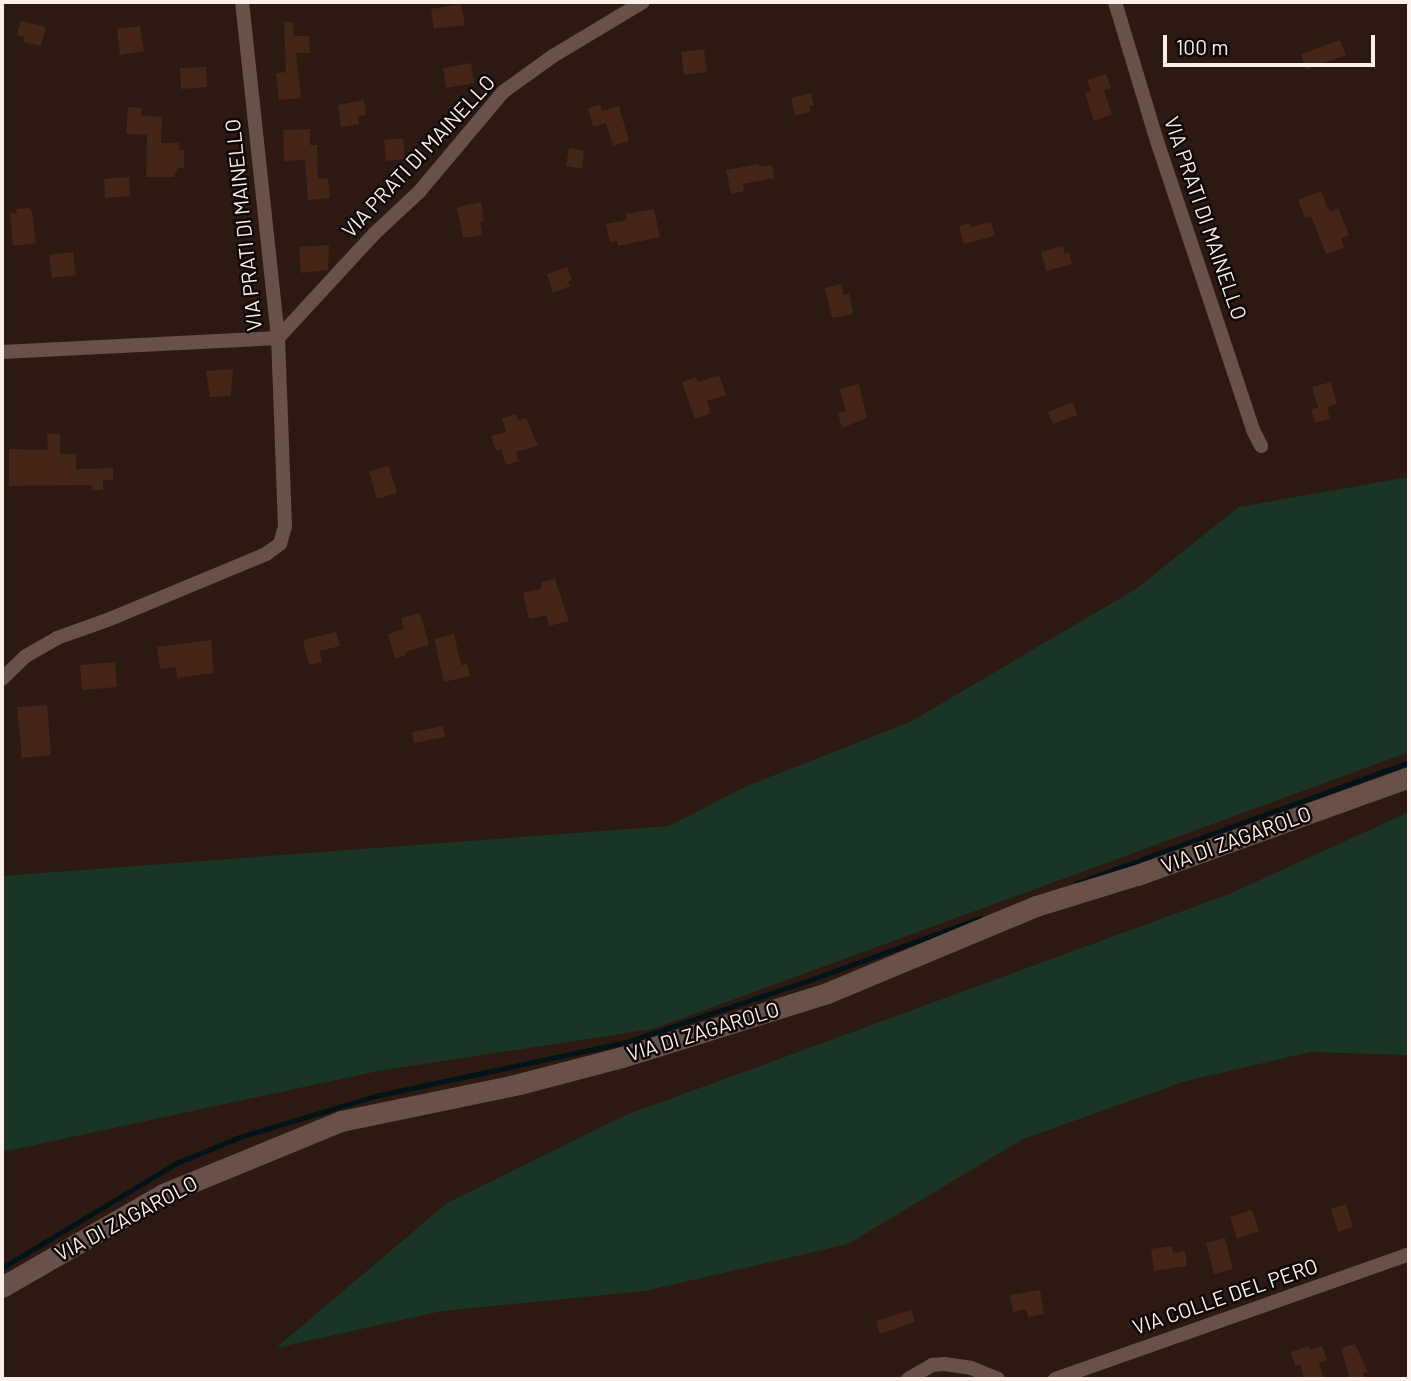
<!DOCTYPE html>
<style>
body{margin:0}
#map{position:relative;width:1411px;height:1381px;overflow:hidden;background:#2c1912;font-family:Barlow,sans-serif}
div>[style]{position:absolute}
.green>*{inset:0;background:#1a3526}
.stream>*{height:4.5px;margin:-2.25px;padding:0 2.25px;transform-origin:2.25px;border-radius:2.25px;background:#001317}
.building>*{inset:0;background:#442518}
.minor>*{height:14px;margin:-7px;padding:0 7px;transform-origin:7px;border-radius:7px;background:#675148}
.secondary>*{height:21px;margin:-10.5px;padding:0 10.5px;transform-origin:10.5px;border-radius:10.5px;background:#675148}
span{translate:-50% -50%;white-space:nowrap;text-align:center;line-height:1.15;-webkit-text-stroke:5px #0e0704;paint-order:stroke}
.street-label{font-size:21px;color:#fdf0eb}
.frame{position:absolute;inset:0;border:4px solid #fdf0eb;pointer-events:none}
.scale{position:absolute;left:1163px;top:35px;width:212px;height:32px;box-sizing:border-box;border:4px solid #fdf0eb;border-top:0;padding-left:9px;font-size:21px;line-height:24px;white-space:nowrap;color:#fdf0eb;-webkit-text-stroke:5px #0e0704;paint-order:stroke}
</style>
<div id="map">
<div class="green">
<div style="clip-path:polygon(1409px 477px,1409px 752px,653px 1029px,378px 1071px,2px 1152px,2px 876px,669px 826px,749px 785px,910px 722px,1136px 589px,1239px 507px)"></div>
<div style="clip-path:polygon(1409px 812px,1407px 1055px,1310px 1052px,1186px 1081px,1023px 1139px,848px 1244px,645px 1291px,442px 1311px,276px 1348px,447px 1203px,626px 1115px,1229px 894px)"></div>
</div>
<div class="stream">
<div style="left:1077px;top:883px;width:353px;rotate:-20deg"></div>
<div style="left:2px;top:1268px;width:204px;rotate:-31deg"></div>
<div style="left:177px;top:1163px;width:68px;rotate:-22.4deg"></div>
<div style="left:240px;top:1137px;width:141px;rotate:-16.9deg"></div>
<div style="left:375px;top:1096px;width:258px;rotate:-12.1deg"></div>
<div style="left:627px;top:1042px;width:193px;rotate:-18.7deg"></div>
<div style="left:810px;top:980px;width:181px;rotate:-20deg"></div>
</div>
<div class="building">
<div style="clip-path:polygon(461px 4px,465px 25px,434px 29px,431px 9px)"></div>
<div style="clip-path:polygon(21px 21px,46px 27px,41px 46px,23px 42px,25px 37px,17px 35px)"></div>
<div style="clip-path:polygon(284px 22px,293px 22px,294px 36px,309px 36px,310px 53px,296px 53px,301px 98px,279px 100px,276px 73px,286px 72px)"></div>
<div style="clip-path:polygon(140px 26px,144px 51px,120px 55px,117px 29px)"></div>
<div style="clip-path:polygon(1340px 40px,1346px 55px,1306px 70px,1301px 54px)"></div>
<div style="clip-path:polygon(704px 49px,707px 72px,684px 75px,681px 52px)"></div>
<div style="clip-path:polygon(471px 63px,474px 83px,446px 88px,443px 68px)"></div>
<div style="clip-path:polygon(206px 67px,207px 87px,181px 89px,180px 68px)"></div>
<div style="clip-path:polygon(1106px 74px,1111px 88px,1104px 90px,1112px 114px,1094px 121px,1085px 93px,1091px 91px,1087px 80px)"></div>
<div style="clip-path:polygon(811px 93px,814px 105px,809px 106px,810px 112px,795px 116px,791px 98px)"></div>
<div style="clip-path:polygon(364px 100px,366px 115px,358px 116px,359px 124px,341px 127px,338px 105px)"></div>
<div style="clip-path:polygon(600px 105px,602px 111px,619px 106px,629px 141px,613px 146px,606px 123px,593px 127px,588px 108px)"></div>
<div style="clip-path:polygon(128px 107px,142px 108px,141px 115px,162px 117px,161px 143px,179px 143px,179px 150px,184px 150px,184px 168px,178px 168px,174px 177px,146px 177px,147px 135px,126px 134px)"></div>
<div style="clip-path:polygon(310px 129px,310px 145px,317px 145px,318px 179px,328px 178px,330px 198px,308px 200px,305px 160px,284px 161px,283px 130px)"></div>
<div style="clip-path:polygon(403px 138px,405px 159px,386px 161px,384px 140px)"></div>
<div style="clip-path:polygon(569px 148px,584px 151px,582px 169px,566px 166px)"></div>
<div style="clip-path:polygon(759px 164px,759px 167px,772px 165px,774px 178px,743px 184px,744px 191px,731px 194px,726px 170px)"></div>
<div style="clip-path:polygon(129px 177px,130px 196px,105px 198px,104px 179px)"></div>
<div style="clip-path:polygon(1321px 191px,1330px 212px,1338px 208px,1349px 235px,1341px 238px,1344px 248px,1326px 254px,1311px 216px,1305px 218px,1298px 200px)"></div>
<div style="clip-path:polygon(481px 202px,484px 221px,480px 222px,482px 235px,463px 238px,457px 207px)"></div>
<div style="clip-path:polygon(29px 208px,32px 212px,36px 243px,13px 246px,10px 214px,17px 213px,16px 209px)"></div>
<div style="clip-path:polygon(654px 209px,660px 237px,618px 246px,617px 241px,610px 242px,606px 224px,627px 220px,626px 214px)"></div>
<div style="clip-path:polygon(991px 222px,995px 236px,964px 244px,959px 226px,970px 223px,971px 227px)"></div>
<div style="clip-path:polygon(329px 245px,328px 270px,301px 273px,299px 247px)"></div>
<div style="clip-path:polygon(1063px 246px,1065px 254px,1069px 253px,1072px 264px,1046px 271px,1041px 252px)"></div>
<div style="clip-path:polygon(73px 252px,76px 275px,52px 278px,49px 255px)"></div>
<div style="clip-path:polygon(567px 267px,572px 280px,568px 282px,570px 286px,553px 293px,547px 274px)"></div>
<div style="clip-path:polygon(841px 284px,843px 295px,849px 293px,853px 314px,832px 318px,825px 288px)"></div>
<div style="clip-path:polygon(233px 369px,231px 396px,210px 397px,206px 371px)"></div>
<div style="clip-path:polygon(719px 375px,726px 395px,707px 401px,711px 413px,695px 419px,682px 382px,696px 377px,698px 382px)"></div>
<div style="clip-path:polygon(1331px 382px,1337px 404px,1327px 407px,1330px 419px,1315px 423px,1311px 409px,1318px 408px,1312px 387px)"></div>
<div style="clip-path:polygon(859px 384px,867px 418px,842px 428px,838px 413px,846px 411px,840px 389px)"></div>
<div style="clip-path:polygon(1073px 402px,1077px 415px,1053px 424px,1048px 412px)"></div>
<div style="clip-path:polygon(516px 414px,518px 420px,526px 418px,538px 446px,516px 452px,519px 461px,506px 465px,501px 449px,496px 451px,491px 436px,506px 432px,502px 418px)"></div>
<div style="clip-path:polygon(47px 434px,60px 434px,60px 454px,76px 454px,76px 469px,113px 468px,113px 480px,103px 480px,103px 490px,92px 490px,92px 485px,9px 486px,9px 449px,48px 450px)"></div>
<div style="clip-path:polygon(389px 466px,397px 493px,377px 499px,369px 471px)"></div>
<div style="clip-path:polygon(555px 579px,569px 621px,549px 626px,546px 615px,529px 619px,523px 593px,542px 588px,541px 582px)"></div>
<div style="clip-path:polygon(420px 613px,429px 645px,405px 652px,406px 655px,395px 659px,388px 634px,404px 629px,401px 618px)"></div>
<div style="clip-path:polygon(336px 632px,340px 646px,320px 651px,322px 662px,309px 665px,303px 640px)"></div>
<div style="clip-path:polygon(454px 634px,461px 665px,467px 664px,470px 676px,444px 682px,434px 639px)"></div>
<div style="clip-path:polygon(211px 640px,214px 673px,177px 678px,176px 667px,160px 669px,157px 647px)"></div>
<div style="clip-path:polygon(115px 662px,117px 687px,82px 690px,80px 665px)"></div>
<div style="clip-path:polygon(47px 705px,51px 755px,22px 758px,17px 707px)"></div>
<div style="clip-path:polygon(443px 726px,445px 737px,414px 743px,412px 732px)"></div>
<div style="clip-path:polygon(1346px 1204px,1353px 1227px,1338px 1232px,1331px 1209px)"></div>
<div style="clip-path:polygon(1252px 1210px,1259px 1231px,1237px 1239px,1230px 1217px)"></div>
<div style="clip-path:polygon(1225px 1238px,1233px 1269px,1214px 1274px,1206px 1243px)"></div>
<div style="clip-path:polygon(1172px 1246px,1173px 1253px,1185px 1251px,1187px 1266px,1154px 1271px,1151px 1249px)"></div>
<div style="clip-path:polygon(1040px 1290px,1044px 1314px,1028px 1317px,1026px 1309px,1013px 1312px,1010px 1295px)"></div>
<div style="clip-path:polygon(911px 1310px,915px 1322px,880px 1334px,876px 1321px)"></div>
<div style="clip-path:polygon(1355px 1344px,1368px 1372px,1363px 1373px,1364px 1379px,1350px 1379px,1341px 1348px)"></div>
<div style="clip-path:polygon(1309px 1346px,1310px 1350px,1322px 1346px,1327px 1360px,1319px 1363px,1324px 1379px,1304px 1379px,1300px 1364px,1295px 1366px,1291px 1352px)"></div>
</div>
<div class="minor">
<div style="left:1115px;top:2px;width:148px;rotate:73.2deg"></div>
<div style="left:1158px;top:144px;width:301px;rotate:71.6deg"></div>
<div style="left:1253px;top:430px;width:18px;rotate:63deg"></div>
<div style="left:2px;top:352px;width:276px;rotate:-2.9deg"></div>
<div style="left:278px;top:338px;width:338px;rotate:-96.1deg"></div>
<div style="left:2px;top:679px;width:33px;rotate:-44deg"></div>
<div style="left:26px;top:656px;width:36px;rotate:-30deg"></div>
<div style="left:57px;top:638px;width:56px;rotate:-19.7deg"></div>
<div style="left:110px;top:619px;width:169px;rotate:-22.6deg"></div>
<div style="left:266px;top:554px;width:17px;rotate:-36deg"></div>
<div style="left:280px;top:544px;width:18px;rotate:-74deg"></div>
<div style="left:285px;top:527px;width:189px;rotate:-92.1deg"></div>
<div style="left:278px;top:338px;width:142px;rotate:-47.3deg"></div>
<div style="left:374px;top:234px;width:62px;rotate:-43deg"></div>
<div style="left:419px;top:192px;width:131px;rotate:-50deg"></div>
<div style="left:503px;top:92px;width:62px;rotate:-35.8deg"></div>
<div style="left:553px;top:56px;width:105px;rotate:-31deg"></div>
<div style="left:908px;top:1379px;width:28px;rotate:-30deg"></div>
<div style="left:932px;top:1365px;width:12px;rotate:-5deg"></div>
<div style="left:944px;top:1364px;width:27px;rotate:8deg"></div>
<div style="left:971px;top:1368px;width:29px;rotate:22deg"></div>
<div style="left:1055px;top:1379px;width:375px;rotate:-19.4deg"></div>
</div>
<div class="secondary">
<div style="left:2px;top:1287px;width:186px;rotate:-30deg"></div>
<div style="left:163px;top:1194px;width:192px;rotate:-22.3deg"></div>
<div style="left:341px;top:1121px;width:182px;rotate:-11.7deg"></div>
<div style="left:519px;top:1084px;width:106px;rotate:-14.7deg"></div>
<div style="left:622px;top:1057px;width:215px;rotate:-17.3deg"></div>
<div style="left:827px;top:993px;width:226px;rotate:-22.6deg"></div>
<div style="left:1036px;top:906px;width:106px;rotate:-17.1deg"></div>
<div style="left:1137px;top:875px;width:289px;rotate:-19.8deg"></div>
</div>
<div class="street-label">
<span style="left:418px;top:156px;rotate:-47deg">VIA PRATI DI MAINELLO</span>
<span style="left:1206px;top:218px;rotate:71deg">VIA PRATI DI MAINELLO</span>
<span style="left:243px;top:225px;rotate:-96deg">VIA PRATI DI MAINELLO</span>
<span style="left:1236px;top:839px;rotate:-20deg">VIA DI ZAGAROLO</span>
<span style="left:703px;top:1031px;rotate:-17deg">VIA DI ZAGAROLO</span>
<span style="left:126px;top:1218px;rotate:-28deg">VIA DI ZAGAROLO</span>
<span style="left:1225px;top:1296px;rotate:-19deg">VIA COLLE DEL PERO</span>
</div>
<div class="frame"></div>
<div class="scale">100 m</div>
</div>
